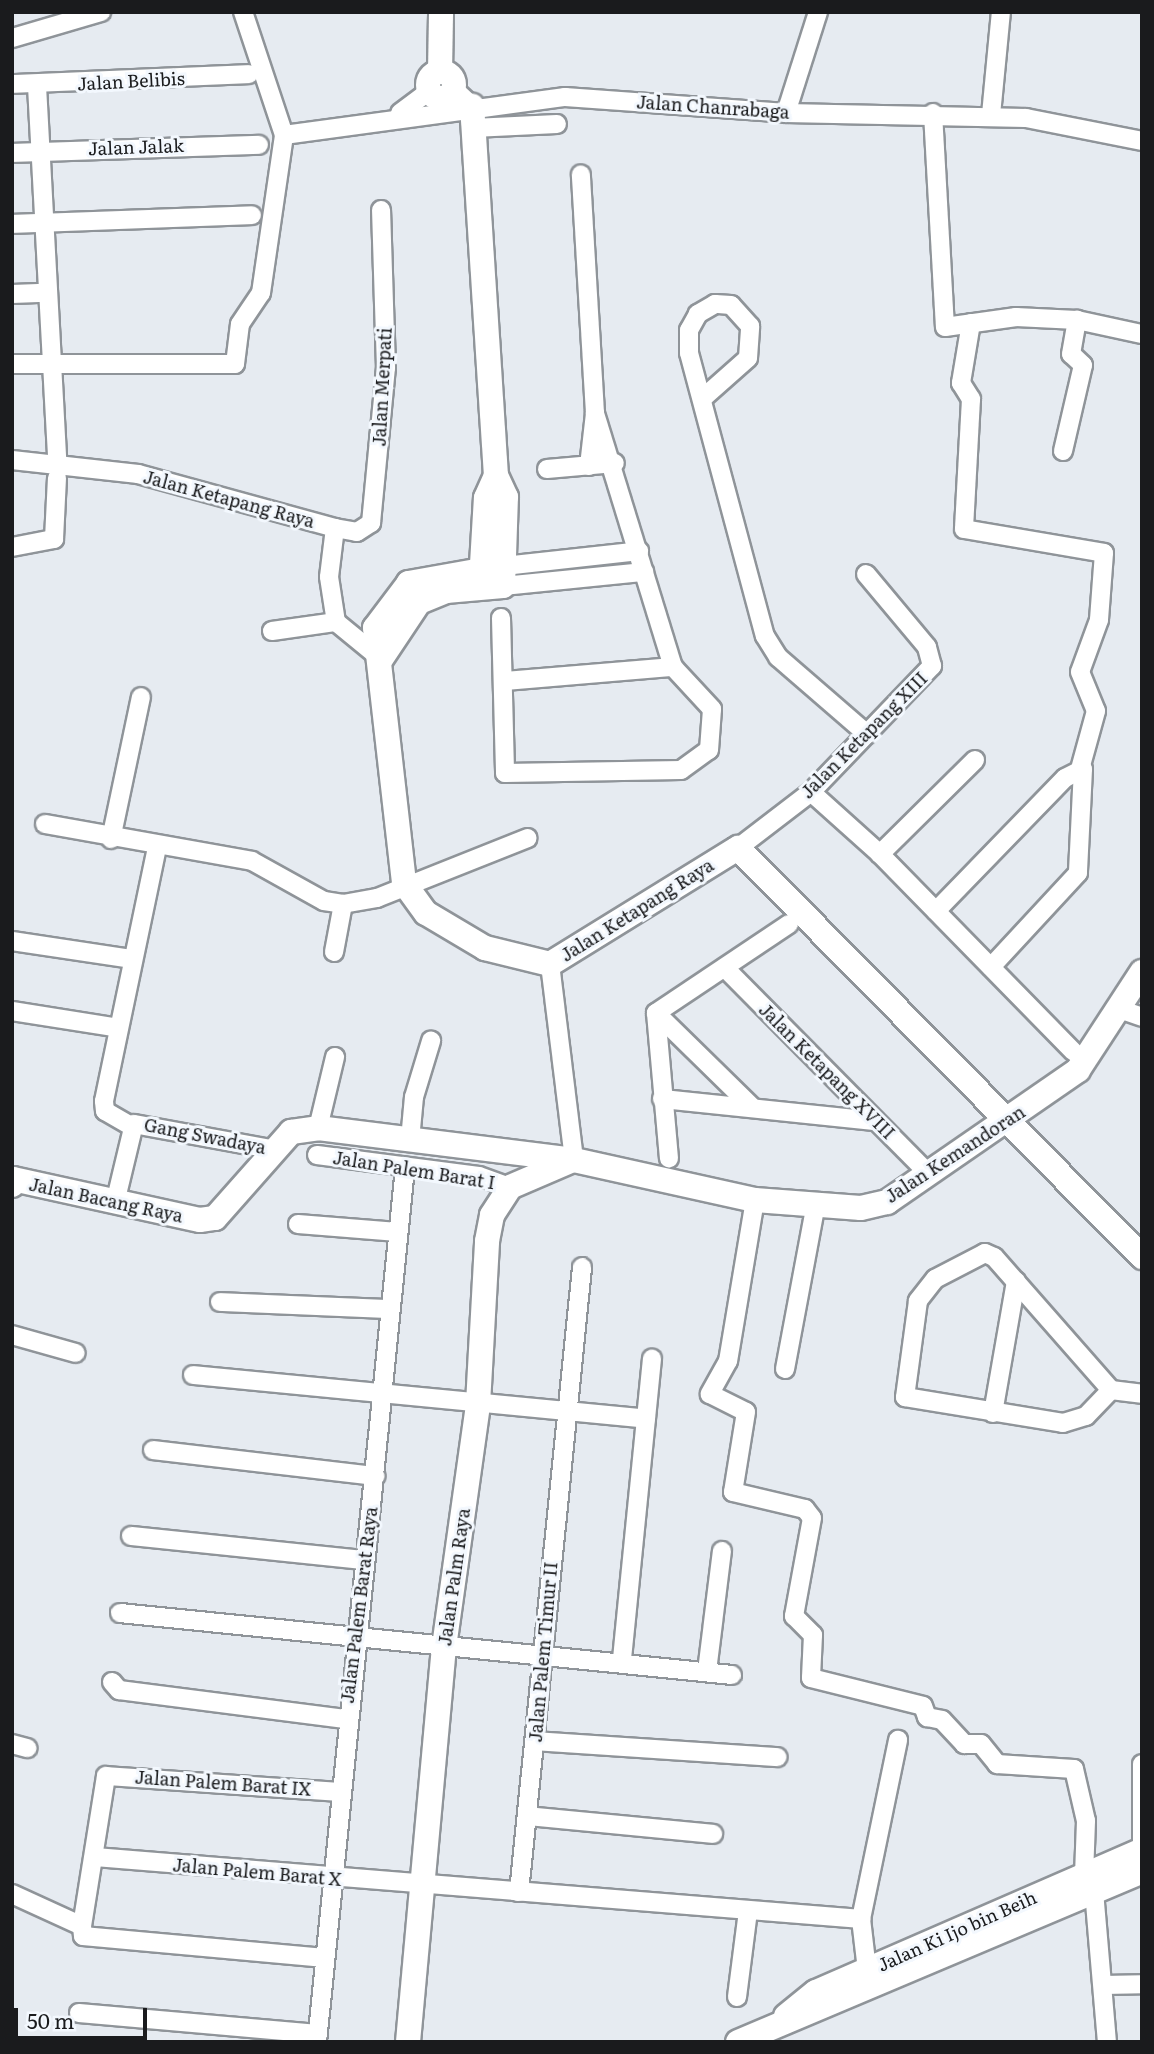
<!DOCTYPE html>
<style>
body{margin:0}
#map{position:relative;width:1154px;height:2054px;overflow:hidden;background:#e6ebf1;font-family:Literata,serif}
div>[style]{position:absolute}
.roads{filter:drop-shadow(2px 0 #8f9499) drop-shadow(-2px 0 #8f9499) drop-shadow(0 2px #8f9499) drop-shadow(0 -2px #8f9499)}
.street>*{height:18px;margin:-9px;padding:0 9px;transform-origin:9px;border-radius:9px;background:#fff}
.secondary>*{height:24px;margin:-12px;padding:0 12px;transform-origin:12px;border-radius:12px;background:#fff}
.secondary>.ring{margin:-12px;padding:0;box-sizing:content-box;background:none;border:24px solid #fff;border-radius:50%}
span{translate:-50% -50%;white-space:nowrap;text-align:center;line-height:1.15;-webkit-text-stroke:6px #f3f8fe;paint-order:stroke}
.street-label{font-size:18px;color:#1a1b1d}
.frame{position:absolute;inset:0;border:14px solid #1a1b1d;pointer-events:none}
.scale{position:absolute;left:14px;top:2008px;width:133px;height:32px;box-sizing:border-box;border:4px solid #1a1b1d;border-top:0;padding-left:9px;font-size:21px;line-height:24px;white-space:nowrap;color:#1a1b1d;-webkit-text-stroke:5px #f3f8fe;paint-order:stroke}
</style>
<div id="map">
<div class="roads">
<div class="street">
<div style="left:12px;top:38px;width:93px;rotate:-16.3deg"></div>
<div style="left:12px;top:84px;width:237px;rotate:-2.4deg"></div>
<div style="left:37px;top:86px;width:376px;rotate:86.9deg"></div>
<div style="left:454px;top:89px;width:25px;rotate:43deg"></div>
<div style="left:400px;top:113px;width:36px;rotate:-37deg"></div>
<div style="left:786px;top:113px;width:106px;rotate:-72.4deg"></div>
<div style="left:933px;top:113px;width:214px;rotate:86.8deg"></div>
<div style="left:945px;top:327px;width:72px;rotate:-8deg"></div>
<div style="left:1016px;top:317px;width:61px;rotate:2.8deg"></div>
<div style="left:1077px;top:320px;width:66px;rotate:12.2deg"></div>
<div style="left:991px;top:115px;width:103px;rotate:-84.5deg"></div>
<div style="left:473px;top:128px;width:84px;rotate:-2.7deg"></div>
<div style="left:284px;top:135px;width:284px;rotate:-7.7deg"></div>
<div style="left:565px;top:97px;width:222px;rotate:4.1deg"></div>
<div style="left:786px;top:113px;width:240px;rotate:1.2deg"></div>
<div style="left:1026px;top:118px;width:118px;rotate:11.2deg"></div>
<div style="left:12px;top:153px;width:247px;rotate:-1.9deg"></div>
<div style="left:12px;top:224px;width:240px;rotate:-2.1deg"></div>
<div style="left:12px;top:294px;width:33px;rotate:-2deg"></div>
<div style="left:971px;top:323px;width:61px;rotate:99.5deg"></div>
<div style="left:961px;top:383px;width:19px;rotate:58deg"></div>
<div style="left:971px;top:399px;width:130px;rotate:93.1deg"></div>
<div style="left:964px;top:529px;width:142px;rotate:9.7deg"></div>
<div style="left:1104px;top:553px;width:67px;rotate:94.3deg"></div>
<div style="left:1099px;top:620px;width:55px;rotate:110.1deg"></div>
<div style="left:1080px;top:672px;width:42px;rotate:67.7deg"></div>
<div style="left:1096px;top:711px;width:60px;rotate:105.4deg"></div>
<div style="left:12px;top:364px;width:223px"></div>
<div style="left:235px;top:364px;width:40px;rotate:-82.9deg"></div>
<div style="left:240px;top:324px;width:37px;rotate:-56deg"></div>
<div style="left:261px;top:293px;width:160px;rotate:-81.7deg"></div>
<div style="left:284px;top:135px;width:130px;rotate:-108.4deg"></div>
<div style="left:703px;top:398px;width:60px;rotate:-41.6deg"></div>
<div style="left:748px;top:358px;width:32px;rotate:-86deg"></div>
<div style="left:750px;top:326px;width:28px;rotate:-132deg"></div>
<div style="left:731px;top:305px;width:16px;rotate:-176deg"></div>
<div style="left:715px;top:304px;width:20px;rotate:150deg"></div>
<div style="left:698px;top:314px;width:18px;rotate:119deg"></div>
<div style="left:689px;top:330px;width:23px;rotate:90deg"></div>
<div style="left:689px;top:353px;width:293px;rotate:75deg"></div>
<div style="left:765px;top:636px;width:25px;rotate:58deg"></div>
<div style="left:778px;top:657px;width:118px;rotate:40.9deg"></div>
<div style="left:1063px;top:451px;width:88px;rotate:-76.9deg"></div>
<div style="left:1083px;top:365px;width:16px;rotate:-137deg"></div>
<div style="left:1071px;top:354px;width:35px;rotate:-80deg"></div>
<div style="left:12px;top:460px;width:127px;rotate:6.3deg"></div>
<div style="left:138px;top:474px;width:204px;rotate:15.3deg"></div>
<div style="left:335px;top:528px;width:49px;rotate:97deg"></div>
<div style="left:329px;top:577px;width:46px;rotate:81.2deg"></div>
<div style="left:336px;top:622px;width:58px;rotate:39.4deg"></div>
<div style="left:589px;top:466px;width:53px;rotate:-83.5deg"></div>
<div style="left:547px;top:469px;width:68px;rotate:-5deg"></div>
<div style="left:335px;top:528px;width:22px;rotate:10deg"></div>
<div style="left:357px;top:532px;width:17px;rotate:-33deg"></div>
<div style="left:371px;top:523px;width:156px;rotate:-84.5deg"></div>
<div style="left:386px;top:368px;width:158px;rotate:-91.8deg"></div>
<div style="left:12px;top:547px;width:43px;rotate:-10.8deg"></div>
<div style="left:54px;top:539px;width:61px;rotate:-87.2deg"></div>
<div style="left:504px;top:566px;width:136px;rotate:-6.3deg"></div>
<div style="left:503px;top:586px;width:142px;rotate:-5.7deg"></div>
<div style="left:501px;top:618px;width:155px;rotate:88.5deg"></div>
<div style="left:505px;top:773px;width:176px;rotate:-1deg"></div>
<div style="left:681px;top:770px;width:34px;rotate:-36deg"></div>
<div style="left:709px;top:750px;width:41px;rotate:-85.8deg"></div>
<div style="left:712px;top:709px;width:57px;rotate:-132.9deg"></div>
<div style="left:673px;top:667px;width:266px;rotate:-107.1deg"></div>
<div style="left:595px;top:413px;width:239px;rotate:-93.4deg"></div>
<div style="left:272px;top:631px;width:65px;rotate:-8deg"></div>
<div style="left:505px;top:681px;width:169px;rotate:-4.8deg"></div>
<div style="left:975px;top:760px;width:134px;rotate:135.3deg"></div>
<div style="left:880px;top:854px;width:276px;rotate:45.6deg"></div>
<div style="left:811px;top:792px;width:93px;rotate:41.9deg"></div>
<div style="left:45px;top:824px;width:210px;rotate:10.1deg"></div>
<div style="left:252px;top:861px;width:82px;rotate:29.1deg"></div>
<div style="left:324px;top:901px;width:19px;rotate:9deg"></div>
<div style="left:343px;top:904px;width:35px;rotate:-10deg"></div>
<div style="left:377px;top:898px;width:162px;rotate:-21.7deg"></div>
<div style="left:111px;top:839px;width:145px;rotate:-78.1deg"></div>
<div style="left:738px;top:848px;width:92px;rotate:-37.5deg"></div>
<div style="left:811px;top:792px;width:175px;rotate:-46.2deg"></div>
<div style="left:932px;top:666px;width:20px;rotate:-105deg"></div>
<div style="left:927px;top:647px;width:95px;rotate:-129.9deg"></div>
<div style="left:936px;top:911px;width:185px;rotate:-45.9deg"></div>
<div style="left:1065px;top:778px;width:20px;rotate:-27deg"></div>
<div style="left:1083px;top:769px;width:104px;rotate:92.8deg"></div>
<div style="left:1078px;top:873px;width:128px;rotate:132.8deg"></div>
<div style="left:12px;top:941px;width:122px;rotate:8.5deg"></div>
<div style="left:334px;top:952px;width:49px;rotate:-79.4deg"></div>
<div style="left:550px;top:964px;width:197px;rotate:83deg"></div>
<div style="left:725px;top:968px;width:290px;rotate:45.3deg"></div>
<div style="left:1122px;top:1010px;width:21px;rotate:19deg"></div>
<div style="left:12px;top:1011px;width:108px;rotate:9deg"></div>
<div style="left:656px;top:1013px;width:160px;rotate:-33.8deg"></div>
<div style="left:656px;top:1013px;width:146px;rotate:84.9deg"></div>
<div style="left:656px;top:1013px;width:133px;rotate:44.4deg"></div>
<div style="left:662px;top:1099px;width:214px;rotate:5.9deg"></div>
<div style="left:131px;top:1126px;width:30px;rotate:-150deg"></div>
<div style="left:105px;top:1111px;width:10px;rotate:-96deg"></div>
<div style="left:104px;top:1101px;width:259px;rotate:-78.2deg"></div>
<div style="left:318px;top:1128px;width:73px;rotate:-76.5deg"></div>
<div style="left:410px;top:1140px;width:43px;rotate:-84.7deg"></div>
<div style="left:414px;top:1097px;width:59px;rotate:-73.1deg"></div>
<div style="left:317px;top:1155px;width:163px;rotate:7.4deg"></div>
<div style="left:479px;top:1176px;width:33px;rotate:20deg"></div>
<div style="left:755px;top:1200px;width:163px;rotate:99.5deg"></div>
<div style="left:728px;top:1361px;width:38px;rotate:119deg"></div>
<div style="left:710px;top:1394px;width:40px;rotate:26.6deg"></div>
<div style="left:746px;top:1412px;width:81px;rotate:99.2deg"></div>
<div style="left:733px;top:1492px;width:74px;rotate:13.3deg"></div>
<div style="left:805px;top:1509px;width:11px;rotate:52deg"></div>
<div style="left:812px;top:1518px;width:100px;rotate:100.4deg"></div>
<div style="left:794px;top:1616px;width:27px;rotate:45deg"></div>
<div style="left:813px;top:1635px;width:43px;rotate:92.7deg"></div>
<div style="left:811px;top:1678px;width:115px;rotate:14deg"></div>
<div style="left:923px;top:1706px;width:12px;rotate:70deg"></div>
<div style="left:927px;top:1717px;width:15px;rotate:11deg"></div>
<div style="left:942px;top:1720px;width:33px;rotate:47deg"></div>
<div style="left:964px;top:1744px;width:17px"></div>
<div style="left:981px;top:1744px;width:26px;rotate:51deg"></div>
<div style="left:997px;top:1764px;width:77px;rotate:3.7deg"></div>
<div style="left:1074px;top:1769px;width:53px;rotate:77deg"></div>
<div style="left:1086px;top:1821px;width:54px;rotate:92.1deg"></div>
<div style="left:115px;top:1203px;width:81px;rotate:-76.5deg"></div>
<div style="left:134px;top:1124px;width:143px;rotate:10.4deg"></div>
<div style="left:298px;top:1224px;width:100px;rotate:4.6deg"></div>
<div style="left:220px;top:1302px;width:170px;rotate:2.4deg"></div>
<div style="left:12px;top:1335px;width:66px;rotate:15.7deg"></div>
<div style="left:785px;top:1369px;width:164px;rotate:-79.4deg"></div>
<div style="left:193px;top:1375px;width:455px;rotate:5.5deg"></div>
<div style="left:1111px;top:1390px;width:177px;rotate:-131.3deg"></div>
<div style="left:994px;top:1257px;width:10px;rotate:-156deg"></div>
<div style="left:985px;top:1253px;width:56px;rotate:152.5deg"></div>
<div style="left:935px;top:1279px;width:28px;rotate:128deg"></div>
<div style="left:918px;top:1301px;width:97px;rotate:97.7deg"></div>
<div style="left:905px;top:1397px;width:160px;rotate:9.3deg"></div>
<div style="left:1063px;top:1423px;width:24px;rotate:-17deg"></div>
<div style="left:1086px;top:1416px;width:36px;rotate:-46deg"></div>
<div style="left:1111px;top:1390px;width:31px;rotate:7deg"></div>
<div style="left:993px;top:1413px;width:134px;rotate:-80.1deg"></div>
<div style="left:153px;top:1450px;width:224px;rotate:6.7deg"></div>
<div style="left:131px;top:1536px;width:234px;rotate:5.9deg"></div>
<div style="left:120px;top:1613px;width:615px;rotate:5.78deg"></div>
<div style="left:622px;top:1659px;width:302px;rotate:-84.3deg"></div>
<div style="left:707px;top:1671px;width:121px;rotate:-82.9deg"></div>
<div style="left:112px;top:1682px;width:11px;rotate:49deg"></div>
<div style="left:119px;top:1690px;width:228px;rotate:7.3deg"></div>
<div style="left:535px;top:1741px;width:243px;rotate:3.8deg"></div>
<div style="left:12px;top:1744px;width:16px;rotate:15deg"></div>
<div style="left:1142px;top:1764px;width:90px;rotate:90deg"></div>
<div style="left:527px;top:1816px;width:187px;rotate:5.5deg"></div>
<div style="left:95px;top:1857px;width:769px;rotate:4.63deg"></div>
<div style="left:1094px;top:1891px;width:152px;rotate:85.1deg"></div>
<div style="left:519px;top:1892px;width:628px;rotate:-84.24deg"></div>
<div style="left:12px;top:1894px;width:77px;rotate:24.6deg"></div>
<div style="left:325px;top:1958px;width:243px;rotate:-174.8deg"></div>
<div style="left:83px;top:1936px;width:10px;rotate:-96deg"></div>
<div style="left:82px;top:1926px;width:152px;rotate:-80.9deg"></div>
<div style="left:106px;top:1776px;width:233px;rotate:3.9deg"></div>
<div style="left:867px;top:1970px;width:51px;rotate:-96.7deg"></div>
<div style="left:861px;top:1919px;width:183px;rotate:-78.3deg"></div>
<div style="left:1103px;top:1985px;width:39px;rotate:-1deg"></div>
<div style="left:737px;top:1997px;width:87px;rotate:-82.7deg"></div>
<div style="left:79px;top:2013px;width:240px;rotate:5deg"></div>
<div style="left:317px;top:2042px;width:878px;rotate:-84.25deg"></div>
</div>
<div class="secondary">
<div class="ring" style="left:428px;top:72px;width:2px;height:2px"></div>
<div style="left:440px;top:72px;width:60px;rotate:-89deg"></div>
<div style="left:504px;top:566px;width:97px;rotate:169.9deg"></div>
<div style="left:409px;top:583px;width:56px;rotate:127.1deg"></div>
<div style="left:375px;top:628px;width:257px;rotate:83.5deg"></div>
<div style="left:404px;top:883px;width:37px;rotate:54deg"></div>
<div style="left:426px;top:913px;width:69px;rotate:30.7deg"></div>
<div style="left:485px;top:948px;width:67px;rotate:13.8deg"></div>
<div style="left:550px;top:964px;width:221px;rotate:-31.7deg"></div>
<div style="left:738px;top:848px;width:575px;rotate:45.35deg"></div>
<div style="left:481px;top:581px;width:83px;rotate:-86.6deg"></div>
<div style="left:486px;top:498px;width:24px;rotate:-66deg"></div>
<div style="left:381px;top:659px;width:69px;rotate:-56.3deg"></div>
<div style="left:419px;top:602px;width:29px;rotate:-22deg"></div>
<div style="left:446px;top:591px;width:57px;rotate:-5deg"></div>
<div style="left:503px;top:586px;width:89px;rotate:-88.1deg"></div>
<div style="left:506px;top:497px;width:23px;rotate:-115deg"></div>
<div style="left:496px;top:476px;width:371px;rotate:-93.7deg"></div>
<div style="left:12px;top:1185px;width:6px;rotate:-81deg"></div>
<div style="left:13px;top:1179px;width:191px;rotate:12.4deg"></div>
<div style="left:200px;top:1220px;width:15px;rotate:-8deg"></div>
<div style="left:215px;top:1218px;width:115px;rotate:-48.5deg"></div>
<div style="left:291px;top:1132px;width:27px;rotate:-8deg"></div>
<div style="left:318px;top:1128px;width:258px;rotate:7.1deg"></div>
<div style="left:574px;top:1160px;width:185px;rotate:12.5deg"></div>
<div style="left:755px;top:1200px;width:106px;rotate:4.3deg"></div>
<div style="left:861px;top:1208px;width:27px;rotate:-13deg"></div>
<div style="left:887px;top:1202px;width:232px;rotate:-34.6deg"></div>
<div style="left:1078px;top:1070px;width:117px;rotate:-56.9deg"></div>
<div style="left:786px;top:2016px;width:38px;rotate:-39deg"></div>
<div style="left:816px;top:1992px;width:356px;rotate:-23.5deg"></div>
<div style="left:408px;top:2042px;width:397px;rotate:-84.8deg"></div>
<div style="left:444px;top:1647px;width:245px;rotate:-82deg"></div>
<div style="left:478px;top:1404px;width:163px;rotate:-86.8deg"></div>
<div style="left:487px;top:1241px;width:26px;rotate:-79deg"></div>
<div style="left:492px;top:1215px;width:33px;rotate:-57deg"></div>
<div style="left:510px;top:1187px;width:69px;rotate:-23.2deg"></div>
<div style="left:738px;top:2042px;width:439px;rotate:-22.9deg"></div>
</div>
</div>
<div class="street-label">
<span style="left:131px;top:81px;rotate:-3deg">Jalan Belibis</span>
<span style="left:713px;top:107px;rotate:4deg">Jalan Chanrabaga</span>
<span style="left:136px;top:147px;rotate:-2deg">Jalan Jalak</span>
<span style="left:382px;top:387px;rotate:-87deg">Jalan Merpati</span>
<span style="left:229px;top:499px;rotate:15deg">Jalan Ketapang Raya</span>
<span style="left:864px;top:735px;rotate:-45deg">Jalan Ketapang XIII</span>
<span style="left:637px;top:910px;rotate:-32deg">Jalan Ketapang Raya</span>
<span style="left:827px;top:1071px;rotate:45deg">Jalan Ketapang XVIII</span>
<span style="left:205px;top:1136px;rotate:11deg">Gang Swadaya</span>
<span style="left:955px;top:1154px;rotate:-33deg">Jalan Kemandoran</span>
<span style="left:414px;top:1170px;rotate:9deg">Jalan Palem Barat I</span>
<span style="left:106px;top:1200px;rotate:12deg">Jalan Bacang Raya</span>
<span style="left:454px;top:1577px;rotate:-82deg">Jalan Palm Raya</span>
<span style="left:359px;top:1605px;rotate:-83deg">Jalan Palem Barat Raya</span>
<span style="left:543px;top:1652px;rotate:-85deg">Jalan Palem Timur II</span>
<span style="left:223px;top:1783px;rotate:4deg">Jalan Palem Barat IX</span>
<span style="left:257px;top:1872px;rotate:5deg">Jalan Palem Barat X</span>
<span style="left:957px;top:1931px;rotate:-24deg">Jalan Ki Ijo bin Beih</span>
</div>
<div class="frame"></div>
<div class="scale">50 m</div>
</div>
